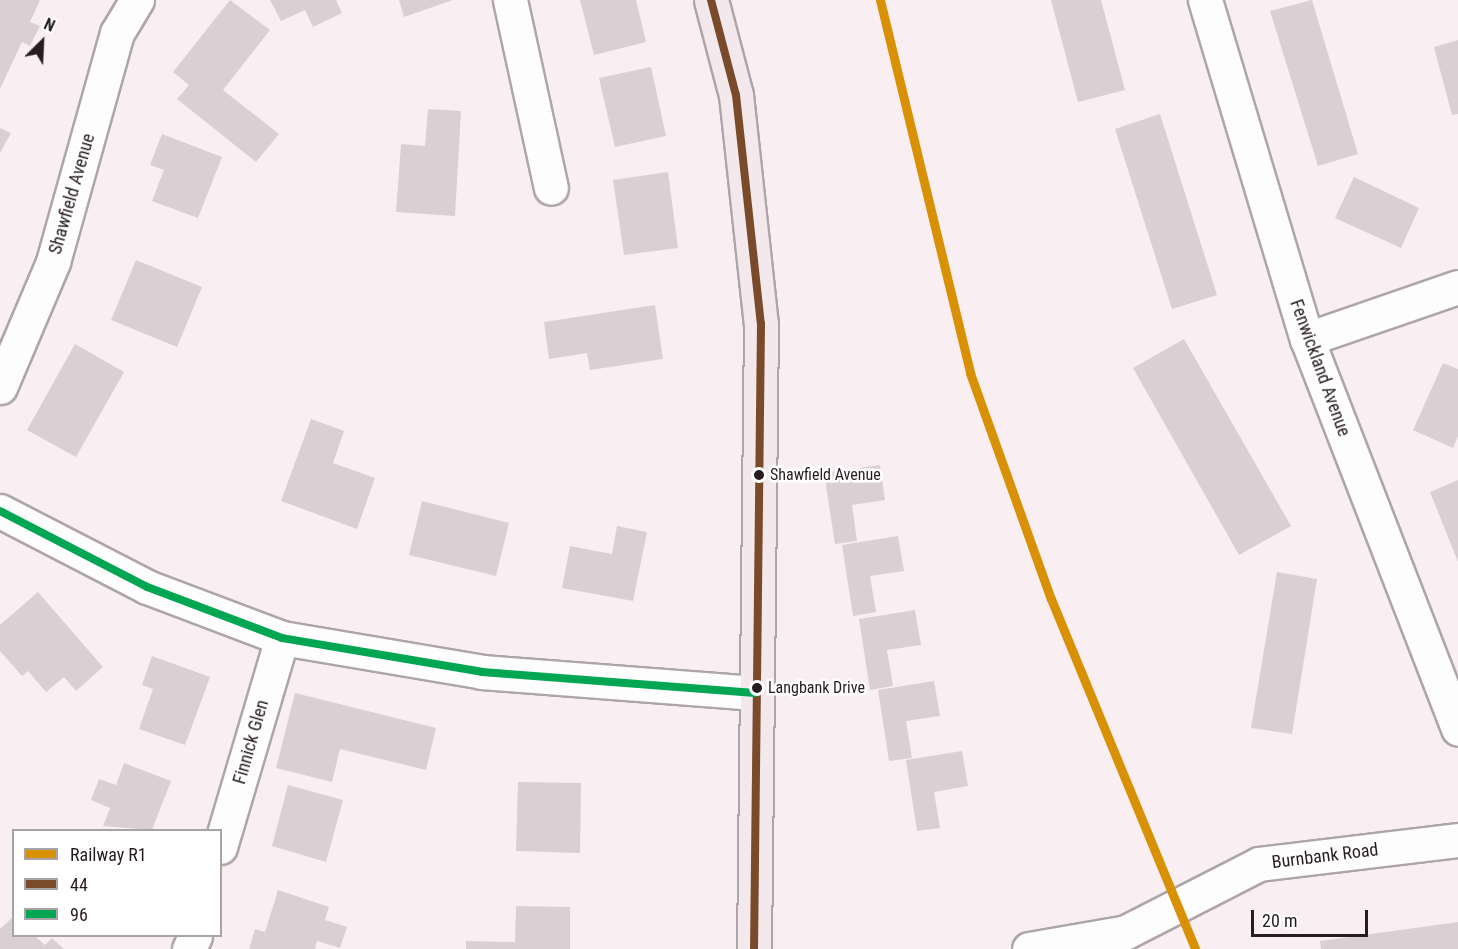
<!DOCTYPE html>
<style>
body{margin:0}
#map{position:relative;width:1458px;height:949px;overflow:hidden;background:#f9eff2;font-family:"Roboto Condensed",sans-serif}
div>[style]{position:absolute}
.building>*{inset:0;background:#dad0d4}
.roads{filter:drop-shadow(2px 0 #aea5a8) drop-shadow(-2px 0 #aea5a8) drop-shadow(0 2px #aea5a8) drop-shadow(0 -2px #aea5a8)}
.minor>*{height:33px;margin:-16.5px;padding:0 16.5px;transform-origin:16.5px;border-radius:16.5px;background:#fefdfd}
.major>*{height:33px;margin:-16.5px;padding:0 16.5px;transform-origin:16.5px;border-radius:16.5px;background:#f3e9ed}
.bus-1>*{height:8px;margin:-4px;padding:0 4px;transform-origin:4px;border-radius:4px;background:#7a4b2a}
.bus-2>*{height:8px;margin:-4px;padding:0 4px;transform-origin:4px;border-radius:4px;background:#00a651}
.rail-1>*{height:9px;margin:-4.5px;padding:0 4.5px;transform-origin:4.5px;border-radius:4.5px;background:#d89105}
.dots>*{width:16px;height:16px;translate:-50% -50%;box-sizing:border-box;border:3px solid #fefefe;border-radius:50%}
span{translate:-50% -50%;white-space:nowrap;text-align:center;line-height:1.15;-webkit-text-stroke:5px #fefefe;paint-order:stroke}
.bus-label{font-size:16px;color:#271d20}
.left{translate:0 -50%;text-align:left}
.street-label{font-size:18px;color:#271d20}
.legend{position:absolute;left:12px;top:829px;width:210px;height:108px;box-sizing:border-box;background:#fefefe;border:2px solid #a8a4a5;margin:0;padding:8px 10px;list-style:none;font-size:18px;color:#271d20}
.legend li{display:flex;align-items:center;gap:12px;height:30px}
.legend b{width:30px;border:2px solid #a8a4a5}
.north{position:absolute;left:12px;top:12px;width:60px;height:60px;-webkit-text-stroke:4px #fefefe;paint-order:stroke;rotate:24deg;font-size:16px;font-weight:700;line-height:24px;text-align:center;color:#271d20}
.north::after{content:'';display:block;margin:auto;width:21px;height:27px;background:#271d20;clip-path:polygon(50% 0,100% 100%,50% 72%,0 100%)}
.scale{position:absolute;left:1251px;top:910px;width:117px;height:27px;box-sizing:border-box;border:3px solid #271d20;border-top:0;padding-left:8px;font-size:18px;line-height:21px;white-space:nowrap;color:#271d20;-webkit-text-stroke:4px #fefefe;paint-order:stroke}
</style>
<div id="map">
<div class="building">
<div style="clip-path:polygon(0 0,40px 0,30px 22px,40px 26px,30px 46px,22px 42px,0 89px)"></div>
<div style="clip-path:polygon(230px 0,270px 30px,223px 90px,279px 134px,256px 162px,177px 99px,189px 85px,173px 72px)"></div>
<div style="clip-path:polygon(270px 0,336px 0,342px 13px,313px 27px,305px 10px,281px 21px)"></div>
<div style="clip-path:polygon(399px 0,453px 0,404px 17px)"></div>
<div style="clip-path:polygon(580px 0,636px 0,646px 42px,594px 55px)"></div>
<div style="clip-path:polygon(1051px 0,1101px 0,1125px 90px,1078px 102px)"></div>
<div style="clip-path:polygon(1312px 0,1358px 154px,1318px 166px,1270px 11px)"></div>
<div style="clip-path:polygon(1458px 40px,1458px 114px,1452px 115px,1434px 47px)"></div>
<div style="clip-path:polygon(651px 67px,666px 136px,615px 147px,599px 78px)"></div>
<div style="clip-path:polygon(428px 109px,461px 111px,455px 216px,396px 212px,401px 144px,425px 146px)"></div>
<div style="clip-path:polygon(1160px 114px,1217px 295px,1172px 309px,1115px 129px)"></div>
<div style="clip-path:polygon(0 128px,11px 133px,0 153px)"></div>
<div style="clip-path:polygon(162px 134px,222px 157px,198px 218px,152px 201px,164px 170px,150px 165px)"></div>
<div style="clip-path:polygon(668px 172px,678px 248px,624px 255px,613px 180px)"></div>
<div style="clip-path:polygon(1354px 177px,1419px 208px,1401px 248px,1335px 218px)"></div>
<div style="clip-path:polygon(136px 260px,202px 287px,177px 347px,111px 320px)"></div>
<div style="clip-path:polygon(655px 305px,663px 359px,590px 370px,587px 353px,549px 359px,544px 322px)"></div>
<div style="clip-path:polygon(1184px 339px,1291px 526px,1239px 555px,1133px 368px)"></div>
<div style="clip-path:polygon(75px 344px,124px 372px,76px 457px,27px 430px)"></div>
<div style="clip-path:polygon(1443px 363px,1458px 369px,1458px 436px,1453px 448px,1413px 430px)"></div>
<div style="clip-path:polygon(311px 419px,344px 431px,333px 463px,375px 478px,357px 529px,281px 501px)"></div>
<div style="clip-path:polygon(880px 465px,885px 500px,852px 505px,857px 541px,835px 544px,824px 473px)"></div>
<div style="clip-path:polygon(1458px 480px,1458px 562px,1430px 492px)"></div>
<div style="clip-path:polygon(422px 501px,509px 523px,496px 576px,409px 555px)"></div>
<div style="clip-path:polygon(617px 526px,647px 532px,633px 601px,562px 588px,570px 546px,612px 554px)"></div>
<div style="clip-path:polygon(898px 536px,904px 571px,870px 576px,876px 612px,853px 616px,842px 545px)"></div>
<div style="clip-path:polygon(1277px 572px,1317px 579px,1292px 734px,1251px 728px)"></div>
<div style="clip-path:polygon(38px 592px,103px 667px,76px 691px,64px 677px,46px 692px,28px 671px,22px 676px,0 651px,0 625px)"></div>
<div style="clip-path:polygon(915px 610px,921px 645px,887px 650px,893px 686px,870px 690px,859px 619px)"></div>
<div style="clip-path:polygon(152px 656px,210px 677px,185px 745px,139px 729px,153px 689px,142px 685px)"></div>
<div style="clip-path:polygon(934px 681px,940px 716px,906px 721px,912px 758px,889px 761px,878px 690px)"></div>
<div style="clip-path:polygon(295px 693px,436px 728px,426px 770px,340px 749px,332px 782px,276px 768px)"></div>
<div style="clip-path:polygon(962px 751px,968px 786px,934px 792px,940px 828px,917px 831px,906px 760px)"></div>
<div style="clip-path:polygon(124px 763px,171px 781px,152px 830px,103px 826px,110px 808px,91px 800px,99px 779px,116px 785px)"></div>
<div style="clip-path:polygon(518px 782px,581px 783px,580px 853px,516px 851px)"></div>
<div style="clip-path:polygon(288px 785px,343px 800px,326px 862px,272px 846px)"></div>
<div style="clip-path:polygon(278px 890px,329px 907px,325px 920px,347px 927px,340px 948px,317px 941px,315px 949px,249px 949px,255px 929px,265px 932px)"></div>
<div style="clip-path:polygon(516px 906px,570px 907px,570px 949px,466px 949px,466px 941px,515px 942px)"></div>
<div style="clip-path:polygon(14px 916px,14px 936px,35px 936px,45px 945px,52px 938px,64px 949px,0 949px,0 929px)"></div>
<div style="clip-path:polygon(1458px 922px,1458px 949px,1321px 949px,1320px 941px)"></div>
</div>
<div class="roads">
<div class="minor">
<div style="left:510px;top:0;width:192px;rotate:77.7deg"></div>
<div style="left:1205px;top:0;width:354px;rotate:73.3deg"></div>
<div style="left:1307px;top:339px;width:418px;rotate:68.8deg"></div>
<div style="left:1307px;top:339px;width:160px;rotate:-19deg"></div>
<div style="left:0;top:387px;width:136px;rotate:-67deg"></div>
<div style="left:53px;top:262px;width:238px;rotate:-74.4deg"></div>
<div style="left:117px;top:33px;width:39px;rotate:-59deg"></div>
<div style="left:0;top:511px;width:165px;rotate:27.3deg"></div>
<div style="left:147px;top:587px;width:144px;rotate:20.7deg"></div>
<div style="left:282px;top:638px;width:203px;rotate:9.6deg"></div>
<div style="left:482px;top:672px;width:274px;rotate:4.4deg"></div>
<div style="left:220px;top:847px;width:218px;rotate:-73.5deg"></div>
<div style="left:189px;top:949px;width:14px;rotate:-65deg"></div>
<div style="left:1029px;top:949px;width:98px;rotate:-9.9deg"></div>
<div style="left:1126px;top:932px;width:149px;rotate:-27.1deg"></div>
<div style="left:1259px;top:864px;width:200px;rotate:-6.9deg"></div>
</div>
<div class="major">
<div style="left:711px;top:0;width:98px;rotate:75.3deg"></div>
<div style="left:736px;top:95px;width:230px;rotate:83.8deg"></div>
<div style="left:761px;top:324px;width:625px;rotate:90.64deg"></div>
</div>
</div>
<div class="bus-1">
<div style="left:711px;top:0;width:98px;rotate:75.3deg"></div>
<div style="left:736px;top:95px;width:230px;rotate:83.8deg"></div>
<div style="left:761px;top:324px;width:625px;rotate:90.64deg"></div>
</div>
<div class="bus-2">
<div style="left:0;top:511px;width:165px;rotate:27.3deg"></div>
<div style="left:147px;top:587px;width:144px;rotate:20.7deg"></div>
<div style="left:282px;top:638px;width:203px;rotate:9.6deg"></div>
<div style="left:482px;top:672px;width:274px;rotate:4.4deg"></div>
</div>
<div class="rail-1">
<div style="left:880px;top:0;width:384px;rotate:76.4deg"></div>
<div style="left:970px;top:373px;width:240px;rotate:70.3deg"></div>
<div style="left:1051px;top:599px;width:378px;rotate:67.6deg"></div>
</div>
<div class="dots">
<div style="left:759px;top:475px;background:#271d20"></div>
<div style="left:757px;top:688px;background:#271d20"></div>
</div>
<div class="bus-label">
<span class="left" style="left:770px;top:475px">Shawfield Avenue</span>
<span class="left" style="left:768px;top:688px">Langbank Drive</span>
</div>
<div class="street-label">
<span style="left:72px;top:194px;rotate:-74deg">Shawfield Avenue</span>
<span style="left:1320px;top:368px;rotate:70deg">Fenwickland Avenue</span>
<span style="left:251px;top:742px;rotate:-74deg">Finnick Glen</span>
<span style="left:1325px;top:856px;rotate:-7deg">Burnbank Road</span>
</div>
<ul class="legend">
<li><b style="height:8px;background:#d89105"></b>Railway R1</li>
<li><b style="height:8px;background:#7a4b2a"></b>44</li>
<li><b style="height:8px;background:#00a651"></b>96</li>
</ul>
<div class="north">N</div>
<div class="scale">20 m</div>
</div>
